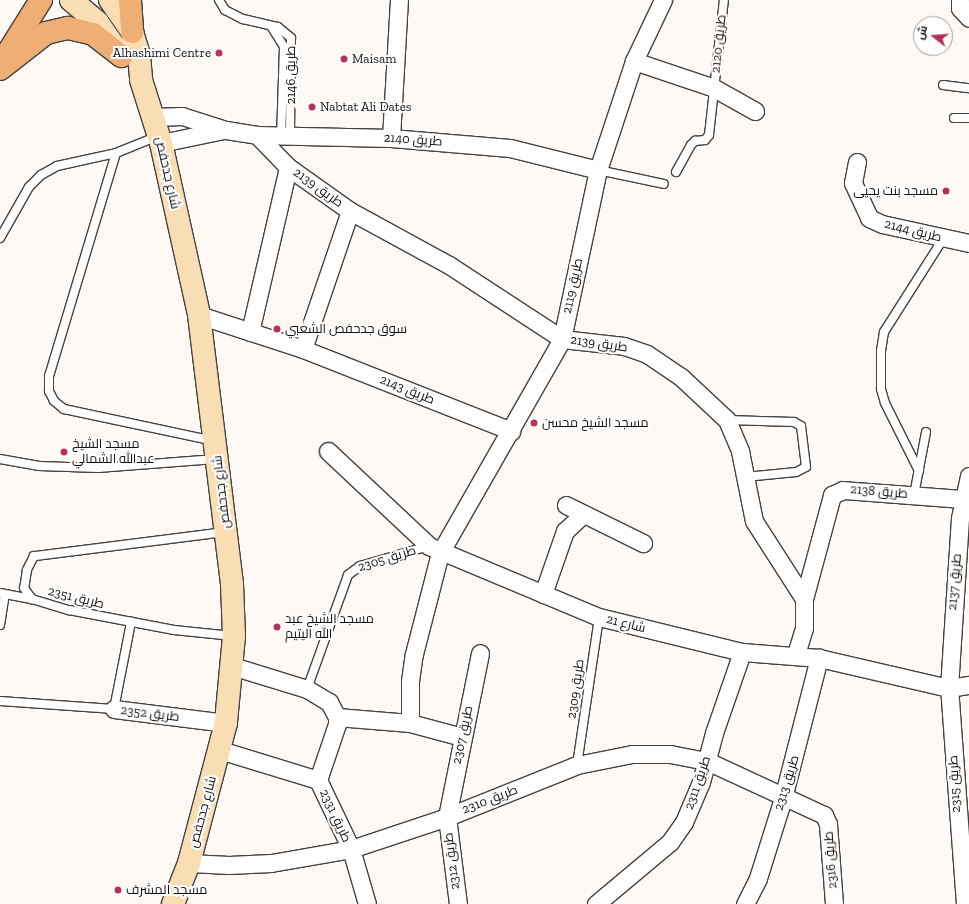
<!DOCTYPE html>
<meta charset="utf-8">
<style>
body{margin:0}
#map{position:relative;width:969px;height:904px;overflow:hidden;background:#fef9f4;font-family:"Zilla Slab",Cairo,serif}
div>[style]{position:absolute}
.roads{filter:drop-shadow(1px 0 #434343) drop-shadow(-1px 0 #434343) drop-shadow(0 1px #434343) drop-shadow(0 -1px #434343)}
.lane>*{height:8px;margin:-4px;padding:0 4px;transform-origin:4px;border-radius:4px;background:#fff}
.street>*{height:17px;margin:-8.5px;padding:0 8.5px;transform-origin:8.5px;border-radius:8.5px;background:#fff}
.secondary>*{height:22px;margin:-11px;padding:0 11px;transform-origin:11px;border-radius:11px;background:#f9deb4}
.primary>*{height:22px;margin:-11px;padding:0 11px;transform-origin:11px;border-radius:11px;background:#eeae74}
.dots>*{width:11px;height:11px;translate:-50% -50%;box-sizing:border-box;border:2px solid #fff;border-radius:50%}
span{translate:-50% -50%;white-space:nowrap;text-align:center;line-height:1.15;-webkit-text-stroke:4px #fff;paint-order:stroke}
.street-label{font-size:13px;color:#101010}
.poi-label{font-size:13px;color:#101010}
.right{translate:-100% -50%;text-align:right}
.left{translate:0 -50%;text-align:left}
.north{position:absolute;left:913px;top:16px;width:40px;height:40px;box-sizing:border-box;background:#fff;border:1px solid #9f9f9f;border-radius:50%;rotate:287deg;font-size:11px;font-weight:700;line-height:16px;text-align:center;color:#101010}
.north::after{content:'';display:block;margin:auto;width:14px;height:18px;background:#b6315d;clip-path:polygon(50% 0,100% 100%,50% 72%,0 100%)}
</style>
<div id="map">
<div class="roads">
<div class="lane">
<div style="left:219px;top:0;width:12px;rotate:59deg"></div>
<div style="left:225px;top:10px;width:20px;rotate:27deg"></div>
<div style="left:243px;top:19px;width:36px;rotate:13deg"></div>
<div style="left:278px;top:27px;width:17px;rotate:40deg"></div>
<div style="left:291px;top:38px;width:98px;rotate:90.6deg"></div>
<div style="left:271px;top:26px;width:25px;rotate:58deg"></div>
<div style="left:284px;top:47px;width:89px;rotate:91.9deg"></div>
<div style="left:943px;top:85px;width:26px;rotate:7deg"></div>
<div style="left:954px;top:118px;width:15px"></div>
<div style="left:116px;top:153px;width:233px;rotate:106.7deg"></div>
<div style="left:49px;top:376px;width:15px;rotate:90deg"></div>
<div style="left:49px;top:391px;width:11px;rotate:63deg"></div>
<div style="left:54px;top:401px;width:13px;rotate:39deg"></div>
<div style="left:64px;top:409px;width:153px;rotate:12deg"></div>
<div style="left:598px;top:170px;width:67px;rotate:12deg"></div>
<div style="left:676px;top:172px;width:31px;rotate:-61deg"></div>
<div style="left:691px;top:145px;width:6px;rotate:-45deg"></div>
<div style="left:695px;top:141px;width:10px;rotate:-6deg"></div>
<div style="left:705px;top:140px;width:6px;rotate:-51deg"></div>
<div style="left:709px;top:135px;width:136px;rotate:-83.7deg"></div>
<div style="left:0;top:238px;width:59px;rotate:-60.4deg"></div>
<div style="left:29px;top:187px;width:17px;rotate:-45deg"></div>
<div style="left:41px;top:175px;width:18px;rotate:-29deg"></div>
<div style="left:57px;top:166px;width:60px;rotate:-12.4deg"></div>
<div style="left:116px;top:153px;width:45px;rotate:-22deg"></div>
<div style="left:727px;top:420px;width:67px;rotate:1.7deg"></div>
<div style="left:794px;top:422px;width:8px;rotate:30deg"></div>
<div style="left:801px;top:426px;width:41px;rotate:83deg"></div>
<div style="left:806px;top:467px;width:11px;rotate:153deg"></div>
<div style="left:796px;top:472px;width:51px;rotate:174.4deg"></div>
<div style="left:0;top:459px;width:40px;rotate:10deg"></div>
<div style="left:39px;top:466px;width:59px;rotate:1.9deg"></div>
<div style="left:98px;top:468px;width:118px;rotate:-4.4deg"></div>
<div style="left:919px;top:471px;width:76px;rotate:-116.6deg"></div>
<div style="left:885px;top:403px;width:15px;rotate:-106deg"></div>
<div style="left:881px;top:389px;width:38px;rotate:-90deg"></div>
<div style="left:881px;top:351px;width:19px;rotate:-81deg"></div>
<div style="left:884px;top:332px;width:110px;rotate:-57.6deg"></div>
<div style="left:914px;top:495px;width:64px;rotate:-79.2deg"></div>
<div style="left:225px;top:532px;width:193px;rotate:172.8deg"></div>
<div style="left:34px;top:556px;width:16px;rotate:117deg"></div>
<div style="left:27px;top:570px;width:18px;rotate:99deg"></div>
<div style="left:24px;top:588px;width:14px;rotate:54deg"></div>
<div style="left:32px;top:599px;width:39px;rotate:17deg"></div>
<div style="left:69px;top:610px;width:107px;rotate:10.8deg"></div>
<div style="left:174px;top:630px;width:59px;rotate:5.8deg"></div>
<div style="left:0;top:593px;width:33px;rotate:11deg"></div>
<div style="left:0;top:625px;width:31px;rotate:-81deg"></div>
<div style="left:307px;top:689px;width:121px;rotate:-70.2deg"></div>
<div style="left:348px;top:575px;width:15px;rotate:-37deg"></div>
<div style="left:360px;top:566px;width:72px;rotate:-16.2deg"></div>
<div style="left:0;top:701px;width:114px;rotate:4deg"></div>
<div style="left:114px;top:709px;width:89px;rotate:-78.9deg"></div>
<div style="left:577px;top:765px;width:150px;rotate:-81.5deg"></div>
</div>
<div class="street">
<div style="left:960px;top:0;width:8px;rotate:90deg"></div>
<div style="left:960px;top:8px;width:13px;rotate:48deg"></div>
<div style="left:634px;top:61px;width:84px;rotate:18.6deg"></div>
<div style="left:714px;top:88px;width:47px;rotate:29.3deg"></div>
<div style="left:153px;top:117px;width:29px;rotate:-2deg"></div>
<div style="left:182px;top:116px;width:46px;rotate:17.7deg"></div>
<div style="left:226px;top:130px;width:31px;rotate:9deg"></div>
<div style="left:257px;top:135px;width:134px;rotate:1.3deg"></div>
<div style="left:391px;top:138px;width:119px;rotate:4.8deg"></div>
<div style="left:510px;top:148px;width:91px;rotate:14deg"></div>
<div style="left:391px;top:138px;width:138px;rotate:-86.7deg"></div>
<div style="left:161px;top:143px;width:64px;rotate:-11.7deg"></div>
<div style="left:857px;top:162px;width:21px;rotate:101deg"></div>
<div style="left:853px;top:183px;width:38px;rotate:65deg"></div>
<div style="left:869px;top:218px;width:14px;rotate:25deg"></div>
<div style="left:882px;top:224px;width:89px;rotate:12.3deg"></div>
<div style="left:288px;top:167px;width:76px;rotate:35.4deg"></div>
<div style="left:350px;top:211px;width:113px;rotate:28.6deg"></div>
<div style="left:449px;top:265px;width:135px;rotate:33.2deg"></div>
<div style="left:562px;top:339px;width:62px;rotate:6.4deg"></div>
<div style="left:624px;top:346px;width:24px;rotate:19deg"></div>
<div style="left:647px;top:354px;width:41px;rotate:34.1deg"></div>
<div style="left:681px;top:377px;width:63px;rotate:43.1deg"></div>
<div style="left:727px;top:420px;width:34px;rotate:67deg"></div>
<div style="left:740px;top:451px;width:71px;rotate:78.7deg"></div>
<div style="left:754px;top:521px;width:93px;rotate:57.3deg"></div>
<div style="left:804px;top:599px;width:29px;rotate:90deg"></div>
<div style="left:804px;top:628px;width:28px;rotate:107deg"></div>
<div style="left:199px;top:315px;width:109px;rotate:18.1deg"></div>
<div style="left:303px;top:349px;width:224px;rotate:21.5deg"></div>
<div style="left:250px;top:332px;width:169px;rotate:-77deg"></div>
<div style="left:288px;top:167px;width:45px;rotate:-134.1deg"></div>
<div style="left:303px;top:349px;width:146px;rotate:-71.2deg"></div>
<div style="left:328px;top:451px;width:139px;rotate:43.2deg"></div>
<div style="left:429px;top:546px;width:184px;rotate:22.7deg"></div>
<div style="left:599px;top:617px;width:147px;rotate:13.8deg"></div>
<div style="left:742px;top:652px;width:77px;rotate:4.5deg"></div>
<div style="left:819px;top:658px;width:133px;rotate:13deg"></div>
<div style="left:949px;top:688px;width:20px;rotate:-9deg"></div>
<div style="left:566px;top:505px;width:86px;rotate:26.3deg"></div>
<div style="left:543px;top:594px;width:67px;rotate:-70.8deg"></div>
<div style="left:565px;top:531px;width:25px;rotate:-43deg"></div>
<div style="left:804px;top:599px;width:108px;rotate:-74.9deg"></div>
<div style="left:832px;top:495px;width:12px;rotate:-24deg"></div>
<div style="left:843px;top:490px;width:121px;rotate:4.3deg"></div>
<div style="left:232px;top:666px;width:78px;rotate:17deg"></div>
<div style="left:307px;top:689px;width:26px;rotate:31deg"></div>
<div style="left:329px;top:702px;width:17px;rotate:62deg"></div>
<div style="left:337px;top:717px;width:7px;rotate:90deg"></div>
<div style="left:337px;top:724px;width:59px;rotate:108.7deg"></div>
<div style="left:114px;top:709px;width:113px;rotate:7.1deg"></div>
<div style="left:337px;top:717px;width:73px;rotate:4.7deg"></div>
<div style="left:410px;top:723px;width:54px;rotate:15.1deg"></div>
<div style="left:410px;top:723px;width:42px;rotate:-90deg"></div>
<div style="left:410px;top:681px;width:27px;rotate:-82deg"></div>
<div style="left:414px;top:654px;width:104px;rotate:-75.6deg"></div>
<div style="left:440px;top:553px;width:246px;rotate:-60.3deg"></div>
<div style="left:562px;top:339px;width:173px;rotate:-78deg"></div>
<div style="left:598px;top:170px;width:115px;rotate:-71.7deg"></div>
<div style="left:634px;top:61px;width:68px;rotate:-64.6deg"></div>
<div style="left:220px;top:750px;width:102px;rotate:17deg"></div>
<div style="left:318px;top:780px;width:76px;rotate:64.4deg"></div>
<div style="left:351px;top:849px;width:57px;rotate:73.8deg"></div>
<div style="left:189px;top:863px;width:40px;rotate:2.9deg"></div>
<div style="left:229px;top:865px;width:42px;rotate:-2.7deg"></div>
<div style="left:271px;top:863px;width:81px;rotate:-9.9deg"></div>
<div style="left:351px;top:849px;width:101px;rotate:-18.4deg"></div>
<div style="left:447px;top:817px;width:140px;rotate:-21.8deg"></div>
<div style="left:577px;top:765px;width:56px;rotate:-11.3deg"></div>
<div style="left:632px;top:754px;width:38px"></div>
<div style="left:670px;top:754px;width:38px;rotate:11deg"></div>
<div style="left:707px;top:761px;width:129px;rotate:24.8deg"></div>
<div style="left:824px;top:815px;width:10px;rotate:66deg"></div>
<div style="left:828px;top:824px;width:80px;rotate:85.7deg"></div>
<div style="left:458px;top:904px;width:88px;rotate:-97.2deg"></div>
<div style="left:447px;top:817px;width:167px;rotate:-78.6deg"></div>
<div style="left:596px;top:904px;width:97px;rotate:-40deg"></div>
<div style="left:670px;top:842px;width:24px;rotate:-55deg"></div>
<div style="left:684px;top:822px;width:43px;rotate:-67deg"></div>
<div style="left:701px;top:782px;width:51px;rotate:-75.1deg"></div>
<div style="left:714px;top:733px;width:86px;rotate:-70.9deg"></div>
<div style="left:745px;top:904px;width:29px;rotate:-63deg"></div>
<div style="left:758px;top:878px;width:84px;rotate:-72.6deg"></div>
<div style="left:783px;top:798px;width:145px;rotate:-75.6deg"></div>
<div style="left:965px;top:904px;width:217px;rotate:-94.2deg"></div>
<div style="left:949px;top:688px;width:170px;rotate:-86.3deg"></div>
<div style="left:960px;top:518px;width:43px;rotate:-77.9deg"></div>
</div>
<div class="secondary">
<div style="left:71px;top:0;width:35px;rotate:40deg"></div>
<div style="left:98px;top:23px;width:33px;rotate:55deg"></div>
<div style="left:110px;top:0;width:39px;rotate:55deg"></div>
<div style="left:132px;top:32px;width:24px;rotate:73deg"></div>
<div style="left:139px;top:55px;width:25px;rotate:85deg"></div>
<div style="left:141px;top:80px;width:66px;rotate:72.4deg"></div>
<div style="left:161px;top:143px;width:176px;rotate:77.5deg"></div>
<div style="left:199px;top:315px;width:271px;rotate:83deg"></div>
<div style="left:232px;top:584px;width:52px;rotate:87.8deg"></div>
<div style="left:234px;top:636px;width:87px;rotate:95.3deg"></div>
<div style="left:226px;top:723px;width:145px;rotate:104.8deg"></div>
<div style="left:189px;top:863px;width:44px;rotate:111.3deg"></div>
</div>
<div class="primary">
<div style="left:130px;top:0;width:32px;rotate:86deg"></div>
<div style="left:4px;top:59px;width:70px;rotate:-57.9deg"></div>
<div style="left:0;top:69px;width:58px;rotate:-38deg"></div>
<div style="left:46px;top:33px;width:23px;rotate:-13deg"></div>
<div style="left:68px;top:28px;width:26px;rotate:13deg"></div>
<div style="left:93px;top:34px;width:36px;rotate:38deg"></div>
</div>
</div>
<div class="dots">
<div style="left:219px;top:53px;background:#b6315d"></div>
<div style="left:344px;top:59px;background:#b6315d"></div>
<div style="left:312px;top:107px;background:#b6315d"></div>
<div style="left:946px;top:191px;background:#b6315d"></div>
<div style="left:277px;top:329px;background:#b6315d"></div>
<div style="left:534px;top:423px;background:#b6315d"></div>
<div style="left:64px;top:452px;background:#b6315d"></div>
<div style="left:277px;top:627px;background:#b6315d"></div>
<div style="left:118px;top:890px;background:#b6315d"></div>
</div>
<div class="street-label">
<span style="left:719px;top:44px;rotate:-84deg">طريق 2120</span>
<span style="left:291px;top:75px;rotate:-90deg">طريق 2146</span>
<span style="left:413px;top:140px;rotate:4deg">طريق 2140</span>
<span style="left:167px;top:173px;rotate:77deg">شارع جدحفص</span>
<span style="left:318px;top:188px;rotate:36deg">طريق 2139</span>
<span style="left:913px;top:231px;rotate:14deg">طريق 2144</span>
<span style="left:573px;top:286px;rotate:-78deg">طريق 2119</span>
<span style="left:599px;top:344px;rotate:8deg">طريق 2139</span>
<span style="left:407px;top:390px;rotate:22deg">طريق 2143</span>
<span style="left:222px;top:492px;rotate:-97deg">شارع جدحفص</span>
<span style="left:879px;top:492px;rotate:5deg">طريق 2138</span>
<span style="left:387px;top:559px;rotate:-17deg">طريق 2305</span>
<span style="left:955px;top:582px;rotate:-85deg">طريق 2137</span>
<span style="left:76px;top:598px;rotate:14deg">طريق 2351</span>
<span style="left:626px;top:624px;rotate:14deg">شارع 21</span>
<span style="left:576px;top:689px;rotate:-82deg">طريق 2309</span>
<span style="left:150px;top:714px;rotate:7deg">طريق 2352</span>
<span style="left:463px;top:735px;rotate:-78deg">طريق 2307</span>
<span style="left:698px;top:783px;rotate:-71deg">طريق 2311</span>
<span style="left:787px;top:783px;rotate:-73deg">طريق 2313</span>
<span style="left:955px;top:784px;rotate:-93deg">طريق 2315</span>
<span style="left:490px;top:800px;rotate:-21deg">طريق 2310</span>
<span style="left:203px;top:812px;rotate:-75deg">شارع جدحفص</span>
<span style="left:335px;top:816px;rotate:65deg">طريق 2331</span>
<span style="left:831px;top:860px;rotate:-94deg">طريق 2316</span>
<span style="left:452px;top:861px;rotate:-97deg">طريق 2312</span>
</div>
<div class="poi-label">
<span class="right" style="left:211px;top:53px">Alhashimi Centre</span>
<span class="left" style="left:352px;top:59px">Maisam</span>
<span class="left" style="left:320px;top:107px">Nabtat Ali Dates</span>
<span class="right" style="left:938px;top:191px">مسجد بنت يحيى</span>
<span class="left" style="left:285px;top:329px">سوق جدحفص الشعبي</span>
<span class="left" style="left:542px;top:423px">مسجد الشيخ محسن</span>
<span class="left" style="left:72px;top:452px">مسجد الشيخ<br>عبدالله الشمالي</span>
<span class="left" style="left:285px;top:627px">مسجد الشيخ عبد<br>الله اليتيم</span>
<span class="left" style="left:126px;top:890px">مسجد المشرف</span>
</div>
<div class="north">ش</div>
</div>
